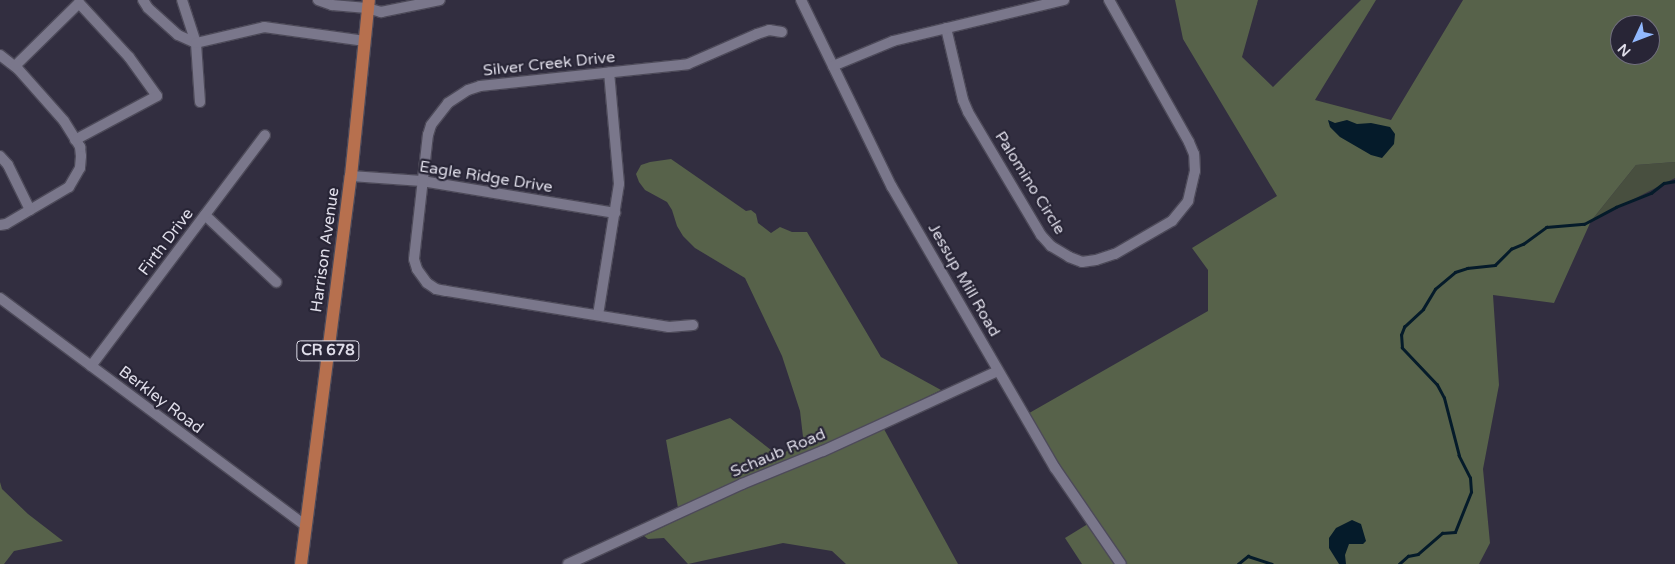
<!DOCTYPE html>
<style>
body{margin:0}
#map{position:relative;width:1675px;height:564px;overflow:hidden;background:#322e40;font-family:"Varela Round",sans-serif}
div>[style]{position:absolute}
.green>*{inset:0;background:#484f3f}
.forest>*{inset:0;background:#57624a}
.water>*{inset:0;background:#051b2a}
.stream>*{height:2.5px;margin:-1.25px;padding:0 1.25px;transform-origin:1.25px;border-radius:1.25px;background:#051b2a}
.roads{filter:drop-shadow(1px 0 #4d4a59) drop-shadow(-1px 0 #4d4a59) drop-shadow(0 1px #4d4a59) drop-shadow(0 -1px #4d4a59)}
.minor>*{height:10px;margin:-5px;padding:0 5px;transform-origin:5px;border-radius:5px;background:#7a778b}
.major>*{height:12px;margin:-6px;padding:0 6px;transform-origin:6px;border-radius:6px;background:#b7704e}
span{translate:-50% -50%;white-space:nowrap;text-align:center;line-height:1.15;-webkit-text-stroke:4.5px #282536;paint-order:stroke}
.shield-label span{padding:1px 4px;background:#282536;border:1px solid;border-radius:4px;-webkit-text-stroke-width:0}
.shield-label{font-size:15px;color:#dfdde9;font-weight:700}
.street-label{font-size:16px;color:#dfdde9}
.north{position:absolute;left:1610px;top:15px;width:50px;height:50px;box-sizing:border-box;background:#282536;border:1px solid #716f7e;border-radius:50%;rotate:227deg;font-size:14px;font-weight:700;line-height:20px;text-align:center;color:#dfdde9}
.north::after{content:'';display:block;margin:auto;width:18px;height:22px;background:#91b8fd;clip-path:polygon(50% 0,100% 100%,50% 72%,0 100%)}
</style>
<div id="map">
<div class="green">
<div style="clip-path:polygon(1675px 162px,1675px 178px,1591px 221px,1636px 165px)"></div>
</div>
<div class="forest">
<div style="clip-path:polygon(evenodd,1175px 0,1258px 0,1242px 57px,1273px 87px,1361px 0,1376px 0,1315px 100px,1391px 120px,1463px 0,1675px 0,1675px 162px,1636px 165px,1591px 221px,1554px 303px,1493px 295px,1499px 385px,1483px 469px,1490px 543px,1479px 564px,1082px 564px,1065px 538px,1091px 522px,1024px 416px,1208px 311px,1208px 270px,1192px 248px,1277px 196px,1183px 39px,1175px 0,1620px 25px,1650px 25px,1650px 55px,1620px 55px,1620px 25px)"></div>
<div style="clip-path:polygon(671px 159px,746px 211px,751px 210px,756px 214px,758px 223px,771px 233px,780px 227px,792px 232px,807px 232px,881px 357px,941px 390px,879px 420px,958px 564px,846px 564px,832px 551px,783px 543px,688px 564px,664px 538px,648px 539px,644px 536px,682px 518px,678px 508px,666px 440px,730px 418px,780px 457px,803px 437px,800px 411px,782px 356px,745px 278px,695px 248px,683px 236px,677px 226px,672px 210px,667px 202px,645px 190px,639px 182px,636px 174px,641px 165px,650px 162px)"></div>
<div style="clip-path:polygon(0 482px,2px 489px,28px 514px,63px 541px,14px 551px,4px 564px,0 564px)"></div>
</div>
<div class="water">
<div style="clip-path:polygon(1328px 120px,1335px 123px,1347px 120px,1357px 124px,1371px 123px,1390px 127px,1395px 134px,1394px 144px,1382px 158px,1371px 155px,1340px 137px,1330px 127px)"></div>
<div style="clip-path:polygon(1352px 520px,1361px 524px,1366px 541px,1363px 544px,1349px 544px,1345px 555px,1346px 564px,1339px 564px,1329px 548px,1329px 538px,1336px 528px)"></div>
</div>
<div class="stream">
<div style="left:1238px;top:564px;width:13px;rotate:-39deg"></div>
<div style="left:1248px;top:556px;width:25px;rotate:18deg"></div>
<div style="left:1399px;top:564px;width:12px;rotate:-42deg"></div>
<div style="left:1408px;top:556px;width:10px;rotate:-11deg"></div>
<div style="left:1418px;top:554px;width:32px;rotate:-41deg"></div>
<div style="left:1442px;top:533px;width:13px;rotate:-4deg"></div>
<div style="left:1455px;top:532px;width:43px;rotate:-68.2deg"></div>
<div style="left:1471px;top:492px;width:14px;rotate:-94deg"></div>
<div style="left:1470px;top:478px;width:25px;rotate:-117deg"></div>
<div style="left:1459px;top:456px;width:60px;rotate:-104.5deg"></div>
<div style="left:1444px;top:398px;width:15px;rotate:-118deg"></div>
<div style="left:1437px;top:385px;width:51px;rotate:-133.4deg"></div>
<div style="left:1402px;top:348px;width:13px;rotate:-94deg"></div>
<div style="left:1401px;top:335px;width:9px;rotate:-69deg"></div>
<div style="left:1404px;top:327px;width:26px;rotate:-43deg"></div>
<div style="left:1423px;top:309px;width:23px;rotate:-59deg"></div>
<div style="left:1435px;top:289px;width:26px;rotate:-40deg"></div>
<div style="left:1455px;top:272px;width:13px;rotate:-18deg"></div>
<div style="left:1467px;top:268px;width:28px;rotate:-6deg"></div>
<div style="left:1495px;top:265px;width:23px;rotate:-45deg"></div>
<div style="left:1511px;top:249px;width:13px;rotate:-23deg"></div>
<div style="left:1523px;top:244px;width:29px;rotate:-36deg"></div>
<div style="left:1546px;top:227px;width:38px;rotate:-5deg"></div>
<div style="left:1584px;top:224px;width:36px;rotate:-28deg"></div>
<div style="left:1616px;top:207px;width:38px;rotate:-22deg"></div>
<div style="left:1651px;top:193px;width:16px;rotate:-38deg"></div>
<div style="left:1664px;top:183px;width:11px;rotate:-10deg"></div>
</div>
<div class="roads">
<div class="minor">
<div style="left:143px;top:0;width:9px;rotate:58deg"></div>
<div style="left:148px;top:8px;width:40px;rotate:42deg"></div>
<div style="left:178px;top:35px;width:20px;rotate:24deg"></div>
<div style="left:196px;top:43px;width:45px;rotate:-108deg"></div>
<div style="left:318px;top:0;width:15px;rotate:20deg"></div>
<div style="left:332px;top:5px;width:35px;rotate:5deg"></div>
<div style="left:367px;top:8px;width:15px;rotate:16deg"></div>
<div style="left:381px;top:12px;width:60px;rotate:-11.5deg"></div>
<div style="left:801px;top:0;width:208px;rotate:64.1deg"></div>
<div style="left:892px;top:187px;width:325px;rotate:59.9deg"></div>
<div style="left:1055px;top:468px;width:116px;rotate:55.5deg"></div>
<div style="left:946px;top:28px;width:74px;rotate:76.7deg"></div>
<div style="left:963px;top:100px;width:13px;rotate:67deg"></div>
<div style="left:968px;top:112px;width:143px;rotate:59.3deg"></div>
<div style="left:1041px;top:235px;width:15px;rotate:48deg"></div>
<div style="left:1051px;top:246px;width:21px;rotate:31deg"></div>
<div style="left:1069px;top:257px;width:14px;rotate:21deg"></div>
<div style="left:1082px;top:262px;width:14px;rotate:-8deg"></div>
<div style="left:1096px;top:260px;width:20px;rotate:-18deg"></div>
<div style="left:1115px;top:254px;width:66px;rotate:-30.1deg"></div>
<div style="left:1172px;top:221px;width:26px;rotate:-51deg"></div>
<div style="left:1188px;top:201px;width:31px;rotate:-77deg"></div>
<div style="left:1195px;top:171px;width:17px;rotate:-93deg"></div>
<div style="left:1194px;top:154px;width:13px;rotate:-113deg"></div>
<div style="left:1189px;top:142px;width:163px;rotate:-119.4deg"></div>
<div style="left:0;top:55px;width:23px;rotate:38deg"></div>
<div style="left:18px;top:69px;width:69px;rotate:48.5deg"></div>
<div style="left:64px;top:121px;width:31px;rotate:58deg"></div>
<div style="left:80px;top:147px;width:9px;rotate:84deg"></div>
<div style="left:81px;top:156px;width:12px;rotate:95deg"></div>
<div style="left:80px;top:168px;width:22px;rotate:120deg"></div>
<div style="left:69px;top:187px;width:73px;rotate:149.6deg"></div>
<div style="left:6px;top:224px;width:6px;rotate:171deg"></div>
<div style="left:15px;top:66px;width:90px;rotate:-44.5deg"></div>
<div style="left:79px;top:3px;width:74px;rotate:47.2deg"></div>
<div style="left:129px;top:57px;width:48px;rotate:54.3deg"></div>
<div style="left:157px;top:96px;width:93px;rotate:151.8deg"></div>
<div style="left:833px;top:66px;width:65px;rotate:-22.6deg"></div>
<div style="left:893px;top:41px;width:176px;rotate:-13.5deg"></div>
<div style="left:200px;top:102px;width:59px;rotate:-93.9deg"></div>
<div style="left:196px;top:43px;width:70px;rotate:-13.2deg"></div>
<div style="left:264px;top:27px;width:102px;rotate:7.9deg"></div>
<div style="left:0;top:156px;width:12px;rotate:48deg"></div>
<div style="left:8px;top:165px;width:50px;rotate:63.9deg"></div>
<div style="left:351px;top:176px;width:71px;rotate:4deg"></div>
<div style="left:422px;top:181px;width:196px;rotate:9.4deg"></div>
<div style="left:205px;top:215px;width:98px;rotate:43.3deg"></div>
<div style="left:0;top:298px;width:380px;rotate:36.7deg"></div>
<div style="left:598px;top:315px;width:133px;rotate:-80.9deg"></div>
<div style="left:619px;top:184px;width:112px;rotate:-95.1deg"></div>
<div style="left:693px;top:325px;width:24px;rotate:175deg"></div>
<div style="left:669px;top:327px;width:226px;rotate:-170.8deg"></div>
<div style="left:446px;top:291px;width:10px;rotate:-169deg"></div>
<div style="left:436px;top:289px;width:11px;rotate:-146deg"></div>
<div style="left:427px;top:283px;width:17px;rotate:-126deg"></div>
<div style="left:417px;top:269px;width:10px;rotate:-107deg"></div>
<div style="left:414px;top:259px;width:125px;rotate:-83.6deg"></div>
<div style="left:428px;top:135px;width:10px;rotate:-73deg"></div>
<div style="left:431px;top:125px;width:28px;rotate:-52deg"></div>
<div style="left:448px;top:103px;width:24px;rotate:-33deg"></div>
<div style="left:468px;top:90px;width:13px;rotate:-18deg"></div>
<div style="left:480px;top:86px;width:209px;rotate:-6deg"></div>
<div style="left:688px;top:64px;width:75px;rotate:-23.5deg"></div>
<div style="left:757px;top:34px;width:13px;rotate:-18deg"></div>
<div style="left:769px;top:30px;width:13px;rotate:9deg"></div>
<div style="left:91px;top:366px;width:289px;rotate:-53deg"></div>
<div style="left:568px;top:564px;width:192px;rotate:-24.7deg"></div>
<div style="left:742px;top:484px;width:87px;rotate:-22.2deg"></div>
<div style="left:823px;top:451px;width:192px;rotate:-24.6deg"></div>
</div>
<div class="major">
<div style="left:301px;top:564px;width:391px;rotate:-82.7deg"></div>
<div style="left:351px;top:176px;width:177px;rotate:-84.2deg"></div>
</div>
</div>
<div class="shield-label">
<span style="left:328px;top:351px">CR 678</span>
</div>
<div class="street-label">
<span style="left:549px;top:64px;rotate:-6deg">Silver Creek Drive</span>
<span style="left:486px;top:177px;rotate:9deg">Eagle Ridge Drive</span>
<span style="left:1030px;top:183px;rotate:58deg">Palomino Circle</span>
<span style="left:166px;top:242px;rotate:-53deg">Firth Drive</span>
<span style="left:325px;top:250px;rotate:-82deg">Harrison Avenue</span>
<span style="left:964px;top:280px;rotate:60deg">Jessup Mill Road</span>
<span style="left:161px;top:400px;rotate:37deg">Berkley Road</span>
<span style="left:778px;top:453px;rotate:-23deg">Schaub Road</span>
</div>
<div class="north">N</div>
</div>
